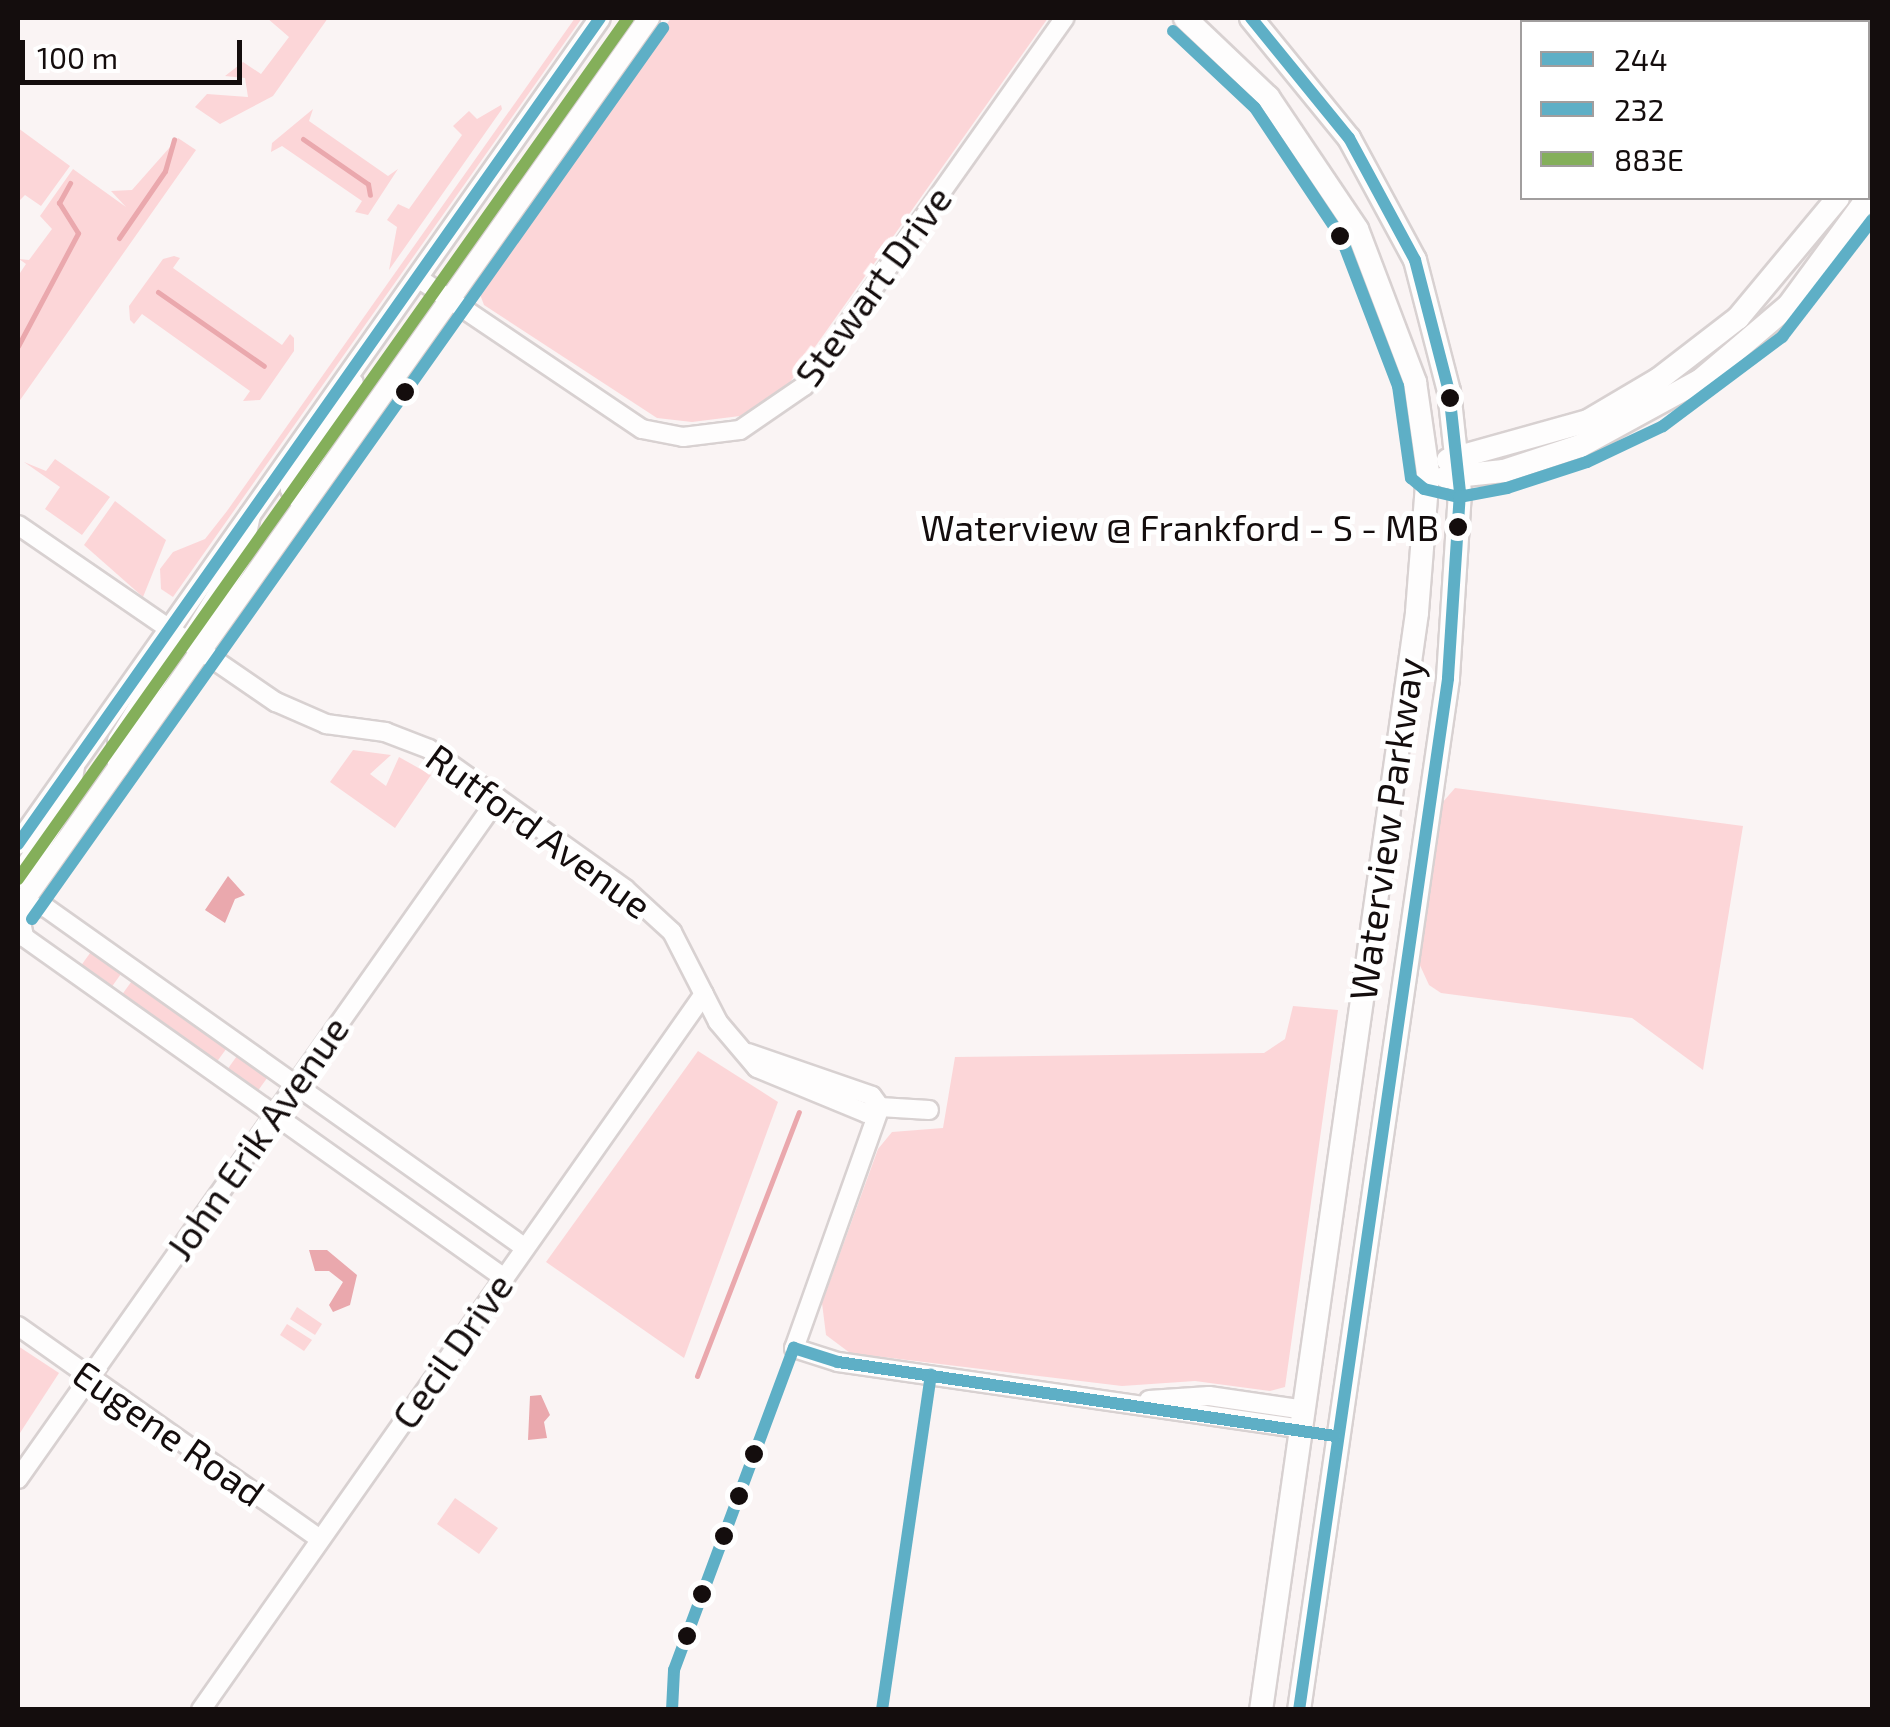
<!DOCTYPE html>
<style>
body{margin:0}
#map{position:relative;width:1890px;height:1727px;overflow:hidden;background:#faf4f4;font-family:"Exo 2",sans-serif}
div>[style]{position:absolute}
.green>*{inset:0;background:#fcd6d8}
.water>*{inset:0;background:#eaa8ad}
.stream>*{height:5px;margin:-2.5px;padding:0 2.5px;transform-origin:2.5px;border-radius:2.5px;background:#eaa8ad}
.roads{filter:drop-shadow(2px 0 #d8d1d1) drop-shadow(-2px 0 #d8d1d1) drop-shadow(0 2px #d8d1d1) drop-shadow(0 -2px #d8d1d1)}
.minor>*{height:18px;margin:-9px;padding:0 9px;transform-origin:9px;border-radius:9px;background:#fefdfd}
.tertiary>*{height:20px;margin:-10px;padding:0 10px;transform-origin:10px;border-radius:10px;background:#fefdfd}
.secondary>*{height:22px;margin:-11px;padding:0 11px;transform-origin:11px;border-radius:11px;background:#fefdfd}
.bus-1>*{height:12px;margin:-6px;padding:0 6px;transform-origin:6px;border-radius:6px;background:#5eafc6}
.bus-2>*{height:12px;margin:-6px;padding:0 6px;transform-origin:6px;border-radius:6px;background:#5eafc6}
.bus-3>*{height:12px;margin:-6px;padding:0 6px;transform-origin:6px;border-radius:6px;background:#84af5a}
.dots>*{width:28px;height:28px;translate:-50% -50%;box-sizing:border-box;border:5px solid #fff;border-radius:50%}
span{translate:-50% -50%;white-space:nowrap;text-align:center;line-height:1.15;-webkit-text-stroke:10px #fff;paint-order:stroke}
.bus-label{font-size:36px;color:#140d0d}
.right{translate:-100% -50%;text-align:right}
.street-label{font-size:38px;color:#140d0d}
.frame{position:absolute;inset:0;border:20px solid #140d0d;pointer-events:none}
.legend{position:absolute;left:1520px;top:20px;width:350px;height:180px;box-sizing:border-box;background:#fff;border:2px solid #a19e9e;margin:0;padding:12px 18px;list-style:none;font-size:30px;color:#140d0d}
.legend li{display:flex;align-items:center;gap:20px;height:50px}
.legend b{width:50px;border:2px solid #a19e9e}
.scale{position:absolute;left:20px;top:40px;width:222px;height:45px;box-sizing:border-box;border:5px solid #140d0d;border-top:0;padding-left:12px;font-size:30px;line-height:35px;white-space:nowrap;color:#140d0d;-webkit-text-stroke:8px #fff;paint-order:stroke}
</style>
<div id="map">
<div class="green">
<div style="clip-path:polygon(267px 18px,328px 18px,273px 96px,220px 124px,195px 107px,207px 94px,248px 97px,245px 78px,225px 76px,243px 62px,261px 74px,289px 37px)"></div>
<div style="clip-path:polygon(575px 18px,582px 18px,173px 597px,161px 589px,160px 569px,173px 552px,205px 539px,227px 511px)"></div>
<div style="clip-path:polygon(671px 18px,1048px 18px,788px 385px,740px 416px,692px 422px,657px 418px,484px 305px,478px 289px)"></div>
<div style="clip-path:polygon(501px 105px,502px 109px,389px 270px,397px 227px,387px 220px,398px 204px,409px 209px,462px 135px,453px 126px,469px 111px,477px 119px)"></div>
<div style="clip-path:polygon(313px 109px,309px 121px,388px 176px,398px 169px,368px 215px,355px 212px,362px 201px,282px 146px,271px 152px,272px 143px)"></div>
<div style="clip-path:polygon(18px 128px,70px 166px,41px 206px,25px 195px,18px 202px)"></div>
<div style="clip-path:polygon(178px 138px,196px 150px,18px 403px,18px 276px,26px 264px,19px 259px,29px 260px,52px 229px,40px 216px,73px 169px,126px 207px,111px 191px,132px 190px)"></div>
<div style="clip-path:polygon(174px 256px,180px 258px,173px 268px,282px 345px,290px 334px,294px 338px,294px 351px,260px 400px,243px 401px,250px 391px,142px 314px,134px 324px,130px 320px,129px 306px,163px 259px)"></div>
<div style="clip-path:polygon(55px 459px,110px 497px,82px 535px,45px 509px,60px 487px,24px 462px,46px 471px)"></div>
<div style="clip-path:polygon(115px 501px,166px 540px,143px 597px,84px 545px)"></div>
<div style="clip-path:polygon(353px 750px,391px 755px,370px 774px,386px 786px,399px 757px,431px 775px,395px 828px,330px 782px)"></div>
<div style="clip-path:polygon(1455px 788px,1743px 826px,1703px 1070px,1632px 1018px,1441px 993px,1429px 985px,1418px 961px,1442px 803px)"></div>
<div style="clip-path:polygon(93px 949px,123px 971px,111px 988px,80px 967px)"></div>
<div style="clip-path:polygon(134px 978px,229px 1045px,216px 1063px,121px 996px)"></div>
<div style="clip-path:polygon(1293px 1006px,1338px 1010px,1285px 1387px,1270px 1391px,1195px 1381px,1122px 1386px,850px 1353px,826px 1335px,822px 1303px,878px 1149px,892px 1132px,943px 1128px,955px 1057px,1264px 1053px,1285px 1039px)"></div>
<div style="clip-path:polygon(698px 1051px,778px 1102px,684px 1358px,546px 1262px)"></div>
<div style="clip-path:polygon(239px 1053px,270px 1074px,257px 1092px,227px 1070px)"></div>
<div style="clip-path:polygon(297px 1307px,322px 1324px,315px 1335px,290px 1319px)"></div>
<div style="clip-path:polygon(287px 1324px,312px 1340px,304px 1351px,280px 1335px)"></div>
<div style="clip-path:polygon(18px 1346px,59px 1373px,18px 1436px)"></div>
<div style="clip-path:polygon(455px 1498px,498px 1528px,479px 1554px,437px 1524px)"></div>
</div>
<div class="water">
<div style="clip-path:polygon(228px 876px,245px 895px,235px 899px,225px 923px,205px 910px)"></div>
<div style="clip-path:polygon(309px 1250px,327px 1250px,357px 1275px,350px 1305px,333px 1312px,329px 1305px,343px 1282px,329px 1271px,315px 1271px)"></div>
<div style="clip-path:polygon(541px 1395px,550px 1415px,544px 1422px,547px 1438px,528px 1440px,530px 1396px)"></div>
</div>
<div class="stream">
<div style="left:303px;top:139px;width:79px;rotate:34.7deg"></div>
<div style="left:368px;top:184px;width:11px;rotate:80deg"></div>
<div style="left:119px;top:238px;width:81px;rotate:-55.5deg"></div>
<div style="left:165px;top:171px;width:33px;rotate:-74deg"></div>
<div style="left:158px;top:292px;width:129px;rotate:34.9deg"></div>
<div style="left:18px;top:346px;width:128px;rotate:-62deg"></div>
<div style="left:78px;top:233px;width:36px;rotate:-122deg"></div>
<div style="left:59px;top:203px;width:23px;rotate:-61deg"></div>
<div style="left:697px;top:1376px;width:283px;rotate:-68.9deg"></div>
</div>
<div class="roads">
<div class="minor">
<div style="left:418px;top:278px;width:270px;rotate:34deg"></div>
<div style="left:642px;top:429px;width:42px;rotate:11deg"></div>
<div style="left:683px;top:437px;width:57px;rotate:-7deg"></div>
<div style="left:740px;top:430px;width:78px;rotate:-34.5deg"></div>
<div style="left:804px;top:386px;width:451px;rotate:-54.7deg"></div>
<div style="left:18px;top:525px;width:313px;rotate:34.5deg"></div>
<div style="left:276px;top:702px;width:55px;rotate:23.7deg"></div>
<div style="left:326px;top:724px;width:60px;rotate:7.7deg"></div>
<div style="left:385px;top:732px;width:47px;rotate:21.1deg"></div>
<div style="left:429px;top:749px;width:241px;rotate:35.5deg"></div>
<div style="left:625px;top:889px;width:64px;rotate:42.5deg"></div>
<div style="left:672px;top:932px;width:101px;rotate:62.9deg"></div>
<div style="left:718px;top:1022px;width:60px;rotate:49.7deg"></div>
<div style="left:757px;top:1068px;width:118px;rotate:22.4deg"></div>
<div style="left:866px;top:1113px;width:15px;rotate:-23deg"></div>
<div style="left:880px;top:1107px;width:49px;rotate:3.5deg"></div>
<div style="left:18px;top:908px;width:30px;rotate:78deg"></div>
<div style="left:24px;top:937px;width:587px;rotate:35.37deg"></div>
<div style="left:18px;top:908px;width:27px;rotate:-2deg"></div>
<div style="left:45px;top:907px;width:587px;rotate:35.37deg"></div>
<div style="left:748px;top:1053px;width:131px;rotate:19.1deg"></div>
<div style="left:872px;top:1096px;width:14px;rotate:54deg"></div>
<div style="left:880px;top:1107px;width:256px;rotate:109.6deg"></div>
<div style="left:794px;top:1348px;width:46px;rotate:17.7deg"></div>
<div style="left:838px;top:1362px;width:469px;rotate:8.2deg"></div>
<div style="left:18px;top:1326px;width:370px;rotate:35.2deg"></div>
<div style="left:1149px;top:1400px;width:60px;rotate:-3.8deg"></div>
<div style="left:1209px;top:1396px;width:97px;rotate:8.3deg"></div>
<div style="left:18px;top:1479px;width:833px;rotate:-54.82deg"></div>
<div style="left:201px;top:1710px;width:875px;rotate:-54.91deg"></div>
</div>
<div class="tertiary">
<div style="left:304px;top:505px;width:21px;rotate:-129deg"></div>
<div style="left:291px;top:489px;width:81px;rotate:-56.1deg"></div>
<div style="left:336px;top:422px;width:43px;rotate:-67deg"></div>
<div style="left:199px;top:654px;width:20px;rotate:-108deg"></div>
<div style="left:193px;top:635px;width:92px;rotate:-58.4deg"></div>
<div style="left:241px;top:557px;width:43px;rotate:-77.9deg"></div>
<div style="left:118px;top:768px;width:27px;rotate:-90deg"></div>
<div style="left:118px;top:741px;width:105px;rotate:-58.6deg"></div>
<div style="left:173px;top:651px;width:20px;rotate:-108deg"></div>
<div style="left:18px;top:844px;width:1010px;rotate:-54.83deg"></div>
<div style="left:18px;top:879px;width:96px;rotate:-57.8deg"></div>
<div style="left:69px;top:798px;width:31px;rotate:-81deg"></div>
<div style="left:18px;top:909px;width:1092px;rotate:-54.69deg"></div>
</div>
<div class="secondary">
<div style="left:1185px;top:18px;width:115px;rotate:43.6deg"></div>
<div style="left:1268px;top:97px;width:159px;rotate:56deg"></div>
<div style="left:1357px;top:229px;width:164px;rotate:69.2deg"></div>
<div style="left:1415px;top:382px;width:91px;rotate:81.8deg"></div>
<div style="left:1428px;top:472px;width:141px;rotate:94.5deg"></div>
<div style="left:1417px;top:613px;width:1108px;rotate:98.09deg"></div>
<div style="left:1251px;top:18px;width:155px;rotate:50.8deg"></div>
<div style="left:1349px;top:138px;width:139px;rotate:61.6deg"></div>
<div style="left:1415px;top:260px;width:135px;rotate:75.5deg"></div>
<div style="left:1449px;top:391px;width:102px;rotate:83.8deg"></div>
<div style="left:1460px;top:492px;width:187px;rotate:93.7deg"></div>
<div style="left:1448px;top:679px;width:1042px;rotate:98.22deg"></div>
<div style="left:1868px;top:157px;width:8px;rotate:-60deg"></div>
<div style="left:1448px;top:460px;width:145px;rotate:-15.6deg"></div>
<div style="left:1588px;top:421px;width:82px;rotate:-30.6deg"></div>
<div style="left:1659px;top:379px;width:100px;rotate:-37.7deg"></div>
<div style="left:1738px;top:318px;width:156px;rotate:-50.2deg"></div>
<div style="left:1446px;top:477px;width:58px;rotate:-5.9deg"></div>
<div style="left:1504px;top:471px;width:80px;rotate:-18.2deg"></div>
<div style="left:1580px;top:446px;width:138px;rotate:-28.6deg"></div>
<div style="left:1701px;top:380px;width:116px;rotate:-40.4deg"></div>
<div style="left:1789px;top:305px;width:140px;rotate:-53.7deg"></div>
</div>
</div>
<div class="bus-1">
<div style="left:1251px;top:18px;width:155px;rotate:50.8deg"></div>
<div style="left:1349px;top:138px;width:139px;rotate:61.6deg"></div>
<div style="left:1415px;top:260px;width:135px;rotate:75.5deg"></div>
<div style="left:1449px;top:391px;width:102px;rotate:83.8deg"></div>
<div style="left:1460px;top:492px;width:187px;rotate:93.7deg"></div>
<div style="left:1448px;top:679px;width:1042px;rotate:98.22deg"></div>
<div style="left:18px;top:844px;width:1010px;rotate:-54.83deg"></div>
<div style="left:672px;top:1710px;width:40px;rotate:-87.1deg"></div>
<div style="left:674px;top:1670px;width:344px;rotate:-69.6deg"></div>
<div style="left:794px;top:1348px;width:46px;rotate:17.7deg"></div>
<div style="left:838px;top:1362px;width:502px;rotate:8.47deg"></div>
<div style="left:882px;top:1710px;width:339px;rotate:-81.7deg"></div>
</div>
<div class="bus-2">
<div style="left:1173px;top:31px;width:112px;rotate:43.2deg"></div>
<div style="left:1255px;top:108px;width:155px;rotate:56.3deg"></div>
<div style="left:1341px;top:237px;width:160px;rotate:69.1deg"></div>
<div style="left:1398px;top:386px;width:93px;rotate:82deg"></div>
<div style="left:1411px;top:478px;width:17px;rotate:40deg"></div>
<div style="left:1424px;top:489px;width:36px;rotate:13deg"></div>
<div style="left:1459px;top:497px;width:49px;rotate:-10.6deg"></div>
<div style="left:1507px;top:488px;width:84px;rotate:-18deg"></div>
<div style="left:1587px;top:462px;width:84px;rotate:-25.3deg"></div>
<div style="left:1663px;top:426px;width:149px;rotate:-36.8deg"></div>
<div style="left:1782px;top:337px;width:148px;rotate:-52.4deg"></div>
<div style="left:32px;top:919px;width:1092px;rotate:-54.69deg"></div>
</div>
<div class="bus-3">
<div style="left:18px;top:879px;width:1055px;rotate:-54.68deg"></div>
</div>
<div class="dots">
<div style="left:1340px;top:236px;background:#140d0d"></div>
<div style="left:405px;top:392px;background:#140d0d"></div>
<div style="left:1450px;top:398px;background:#140d0d"></div>
<div style="left:1458px;top:527px;background:#140d0d"></div>
<div style="left:754px;top:1454px;background:#140d0d"></div>
<div style="left:739px;top:1496px;background:#140d0d"></div>
<div style="left:724px;top:1536px;background:#140d0d"></div>
<div style="left:702px;top:1594px;background:#140d0d"></div>
<div style="left:687px;top:1636px;background:#140d0d"></div>
</div>
<div class="bus-label">
<span class="right" style="left:1439px;top:527px">Waterview @ Frankford - S - MB</span>
</div>
<div class="street-label">
<span style="left:873px;top:286px;rotate:-54deg">Stewart Drive</span>
<span style="left:1386px;top:829px;rotate:-82deg">Waterview Parkway</span>
<span style="left:539px;top:831px;rotate:36deg">Rutford Avenue</span>
<span style="left:257px;top:1138px;rotate:-55deg">John Erik Avenue</span>
<span style="left:452px;top:1351px;rotate:-55deg">Cecil Drive</span>
<span style="left:169px;top:1433px;rotate:35deg">Eugene Road</span>
</div>
<div class="frame"></div>
<ul class="legend">
<li><b style="height:12px;background:#5eafc6"></b>244</li>
<li><b style="height:12px;background:#5eafc6"></b>232</li>
<li><b style="height:12px;background:#84af5a"></b>883E</li>
</ul>
<div class="scale">100 m</div>
</div>
